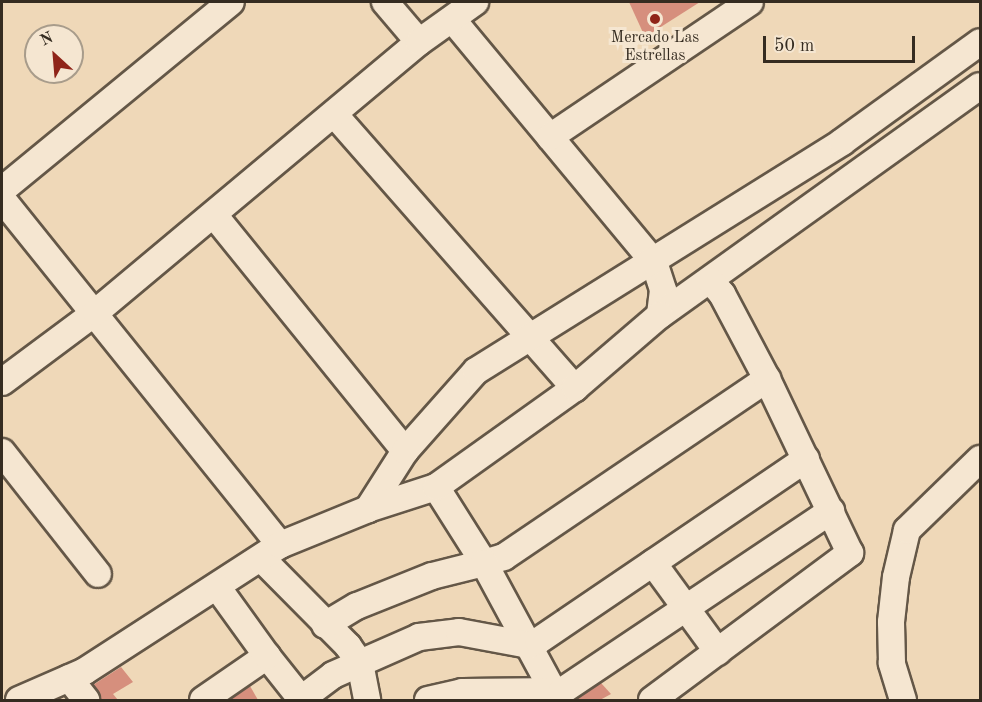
<!DOCTYPE html>
<style>
body{margin:0}
#map{position:relative;width:982px;height:702px;overflow:hidden;background:#efd8b8;font-family:"Old Standard TT",serif}
div>[style]{position:absolute}
.building>*{inset:0;background:#d68f7d}
.roads{filter:drop-shadow(2px 0 #645747) drop-shadow(-2px 0 #645747) drop-shadow(0 2px #645747) drop-shadow(0 -2px #645747)}
.minor>*{height:26px;margin:-13px;padding:0 13px;transform-origin:13px;border-radius:13px;background:#f5e6d1}
.dots>*{width:16px;height:16px;translate:-50% -50%;box-sizing:border-box;border:3px solid #f5e6d1;border-radius:50%}
span{translate:-50% -50%;white-space:nowrap;text-align:center;line-height:1.15;-webkit-text-stroke:6px #f5e6d1;paint-order:stroke}
.poi-label{font-size:16px;color:#352c21}
.frame{position:absolute;inset:0;border:3px solid #352c21;pointer-events:none}
.north{position:absolute;left:24px;top:24px;width:60px;height:60px;box-sizing:border-box;background:#f5e6d1;border:2px solid #a89c8b;border-radius:50%;rotate:334deg;font-size:16px;font-weight:700;line-height:24px;text-align:center;color:#352c21}
.north::after{content:'';display:block;margin:auto;width:21px;height:27px;background:#8f2418;clip-path:polygon(50% 0,100% 100%,50% 72%,0 100%)}
.scale{position:absolute;left:763px;top:36px;width:152px;height:27px;box-sizing:border-box;border:3px solid #352c21;border-top:0;padding-left:8px;font-size:18px;line-height:21px;white-space:nowrap;color:#352c21;-webkit-text-stroke:4px #f5e6d1;paint-order:stroke}
</style>
<div id="map">
<div class="building">
<div style="clip-path:polygon(629px 2px,700px 2px,645px 37px)"></div>
<div style="clip-path:polygon(121px 667px,133px 682px,113px 694px,118px 700px,101px 700px,93px 685px)"></div>
<div style="clip-path:polygon(601px 683px,611px 694px,600px 700px,575px 700px)"></div>
<div style="clip-path:polygon(250px 686px,258px 700px,229px 700px)"></div>
</div>
<div class="roads">
<div class="minor">
<div style="left:385px;top:2px;width:52px;rotate:49.6deg"></div>
<div style="left:452px;top:19px;width:316px;rotate:50.3deg"></div>
<div style="left:654px;top:262px;width:29px;rotate:72deg"></div>
<div style="left:663px;top:290px;width:25px;rotate:97deg"></div>
<div style="left:660px;top:315px;width:393px;rotate:-35.6deg"></div>
<div style="left:334px;top:114px;width:365px;rotate:48.7deg"></div>
<div style="left:550px;top:137px;width:241px;rotate:-34deg"></div>
<div style="left:2px;top:190px;width:296px;rotate:-39.4deg"></div>
<div style="left:2px;top:199px;width:444px;rotate:51.2deg"></div>
<div style="left:214px;top:215px;width:304px;rotate:51deg"></div>
<div style="left:405px;top:451px;width:69px;rotate:122.5deg"></div>
<div style="left:2px;top:382px;width:117px;rotate:-36.7deg"></div>
<div style="left:96px;top:312px;width:421px;rotate:-39.9deg"></div>
<div style="left:419px;top:42px;width:69px;rotate:-35.5deg"></div>
<div style="left:405px;top:451px;width:107px;rotate:-48.4deg"></div>
<div style="left:476px;top:371px;width:432px;rotate:-32deg"></div>
<div style="left:842px;top:142px;width:170px;rotate:-35.9deg"></div>
<div style="left:2px;top:452px;width:155px;rotate:51.8deg"></div>
<div style="left:436px;top:487px;width:90px;rotate:57.7deg"></div>
<div style="left:484px;top:563px;width:21px;rotate:-17deg"></div>
<div style="left:504px;top:557px;width:318px;rotate:-34.1deg"></div>
<div style="left:767px;top:379px;width:96px;rotate:-117.9deg"></div>
<div style="left:722px;top:294px;width:18px;rotate:-131deg"></div>
<div style="left:261px;top:558px;width:124px;rotate:45.3deg"></div>
<div style="left:348px;top:646px;width:21px;rotate:55deg"></div>
<div style="left:360px;top:663px;width:38px;rotate:79deg"></div>
<div style="left:653px;top:563px;width:110px;rotate:53.9deg"></div>
<div style="left:325px;top:625px;width:37px;rotate:-31deg"></div>
<div style="left:357px;top:606px;width:81px;rotate:-21.8deg"></div>
<div style="left:432px;top:576px;width:54px;rotate:-14deg"></div>
<div style="left:484px;top:563px;width:156px;rotate:61.6deg"></div>
<div style="left:267px;top:656px;width:56px;rotate:51.5deg"></div>
<div style="left:69px;top:678px;width:28px;rotate:52deg"></div>
<div style="left:19px;top:700px;width:72px;rotate:-23.7deg"></div>
<div style="left:85px;top:671px;width:232px;rotate:-32.9deg"></div>
<div style="left:280px;top:545px;width:95px;rotate:-22.2deg"></div>
<div style="left:368px;top:509px;width:71px;rotate:-17.9deg"></div>
<div style="left:436px;top:487px;width:171px;rotate:-35.5deg"></div>
<div style="left:575px;top:388px;width:112px;rotate:-40.7deg"></div>
<div style="left:203px;top:700px;width:78px;rotate:-34.5deg"></div>
<div style="left:267px;top:656px;width:84px;rotate:-125.8deg"></div>
<div style="left:300px;top:700px;width:41px;rotate:-37.1deg"></div>
<div style="left:333px;top:675px;width:94px;rotate:-23.8deg"></div>
<div style="left:419px;top:637px;width:40px;rotate:-7.1deg"></div>
<div style="left:459px;top:632px;width:71px;rotate:10.5deg"></div>
<div style="left:529px;top:645px;width:10px;rotate:-24deg"></div>
<div style="left:538px;top:641px;width:324px;rotate:-34.2deg"></div>
<div style="left:428px;top:700px;width:35px;rotate:-13deg"></div>
<div style="left:462px;top:692px;width:100px;rotate:-0.6deg"></div>
<div style="left:562px;top:691px;width:324px;rotate:-33.8deg"></div>
<div style="left:652px;top:700px;width:247px;rotate:-36.6deg"></div>
<div style="left:850px;top:553px;width:193px;rotate:-115.5deg"></div>
<div style="left:903px;top:700px;width:39px;rotate:-107deg"></div>
<div style="left:892px;top:663px;width:41px;rotate:-91.4deg"></div>
<div style="left:891px;top:622px;width:45px;rotate:-83.7deg"></div>
<div style="left:896px;top:577px;width:48px;rotate:-76.8deg"></div>
<div style="left:907px;top:530px;width:102px;rotate:-44.2deg"></div>
</div>
</div>
<div class="dots">
<div style="left:655px;top:19px;background:#8f2418"></div>
</div>
<div class="poi-label">
<span style="left:655px;top:47px">Mercado Las<br>Estrellas</span>
</div>
<div class="frame"></div>
<div class="north">N</div>
<div class="scale">50 m</div>
</div>
